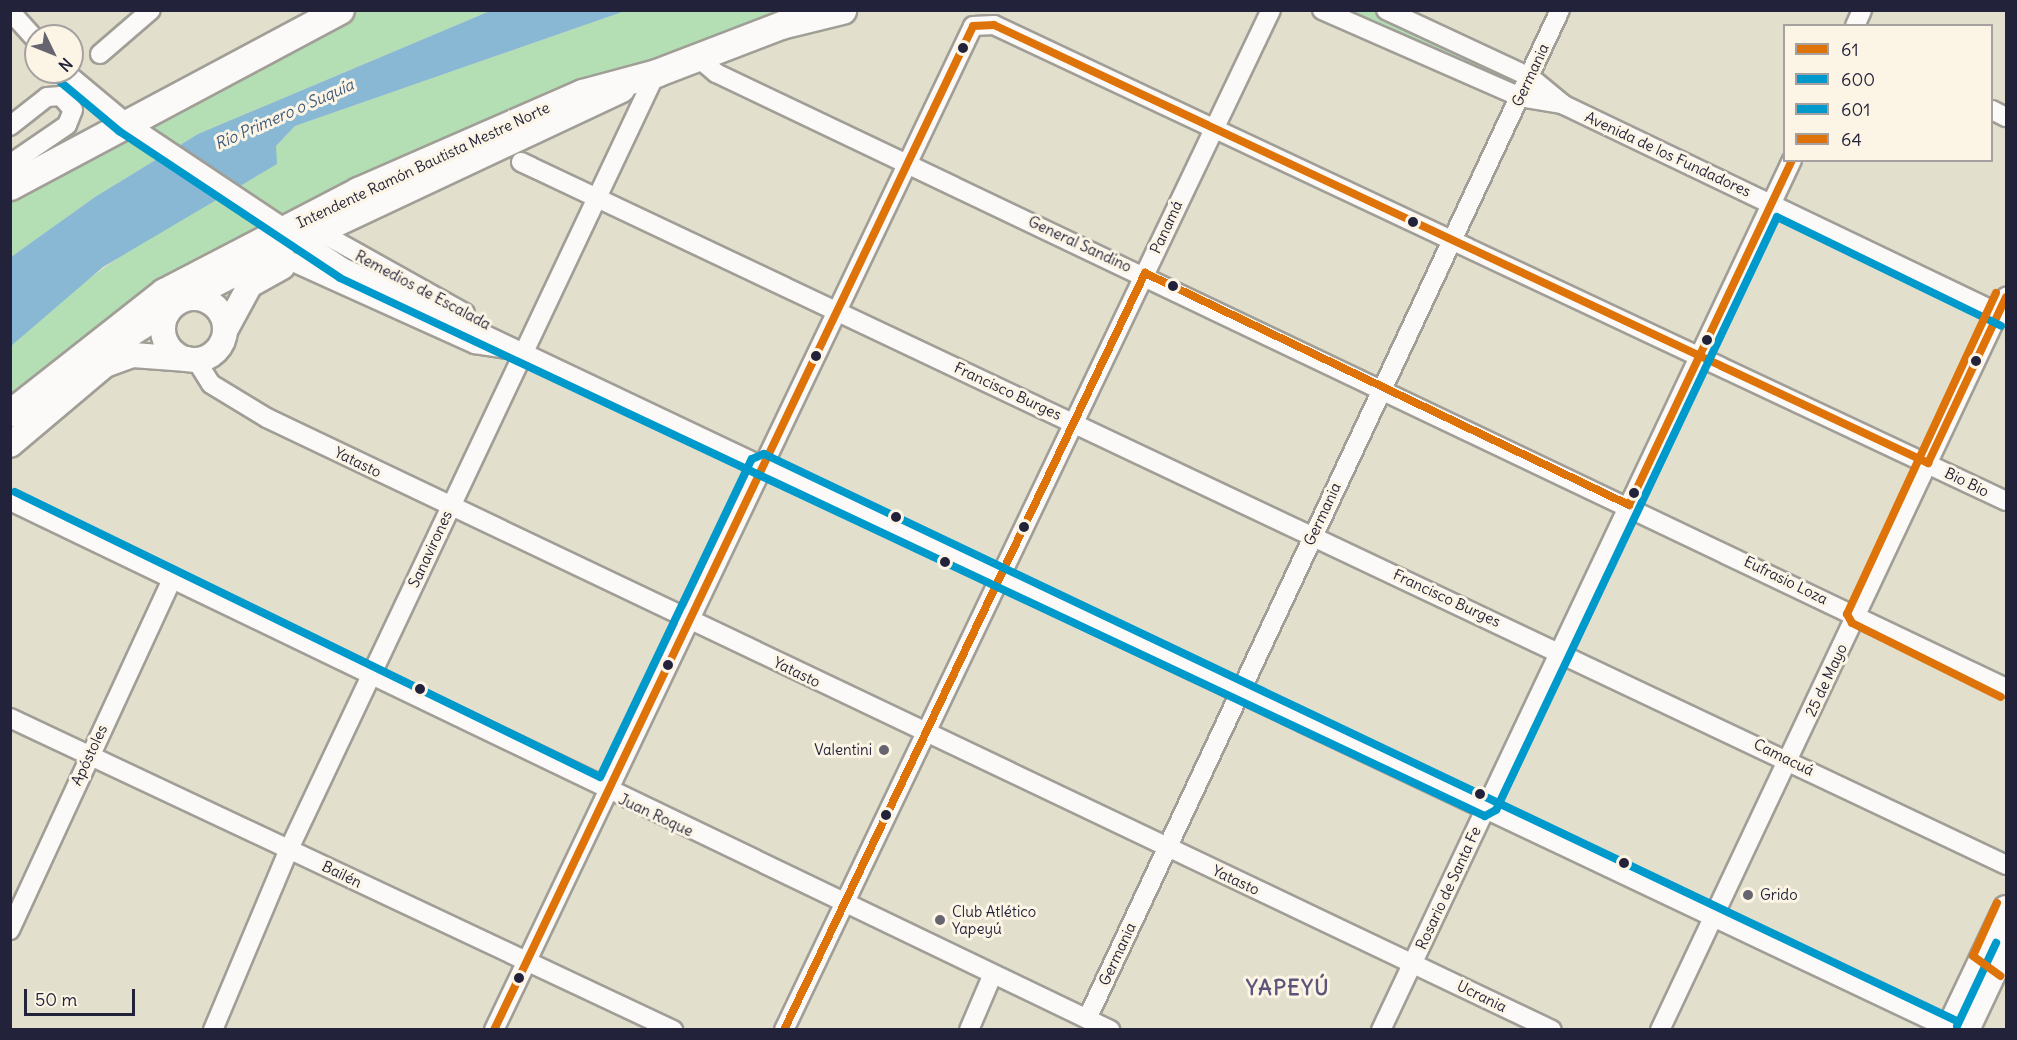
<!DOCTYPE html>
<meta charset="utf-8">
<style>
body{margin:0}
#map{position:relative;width:2017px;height:1040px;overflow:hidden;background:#e3dfcd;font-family:Delius,sans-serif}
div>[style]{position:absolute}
.green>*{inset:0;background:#b4deb4}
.water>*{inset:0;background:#89b8d4}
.roads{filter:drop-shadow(2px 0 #a09e96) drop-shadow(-2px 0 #a09e96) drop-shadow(0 2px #a09e96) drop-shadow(0 -2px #a09e96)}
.street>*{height:18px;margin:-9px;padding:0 9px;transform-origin:9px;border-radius:9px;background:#fbfaf8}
.secondary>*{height:24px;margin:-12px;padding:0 12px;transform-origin:12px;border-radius:12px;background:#fbfaf8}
.secondary>.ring{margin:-12px;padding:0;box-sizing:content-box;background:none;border:24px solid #fbfaf8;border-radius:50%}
.primary>*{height:27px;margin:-13.5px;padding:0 13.5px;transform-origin:13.5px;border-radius:13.5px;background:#fbfaf8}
.bus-1>*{height:8px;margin:-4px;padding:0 4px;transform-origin:4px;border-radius:4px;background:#de7309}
.bus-2>*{height:8px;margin:-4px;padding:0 4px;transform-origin:4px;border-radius:4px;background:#0099cb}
.bus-3>*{height:8px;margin:-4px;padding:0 4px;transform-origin:4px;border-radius:4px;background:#0099cb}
.bus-4>*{height:8px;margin:-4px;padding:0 4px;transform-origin:4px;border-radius:4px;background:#de7309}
.dots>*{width:16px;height:16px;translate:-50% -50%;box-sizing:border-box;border:3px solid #fcf5e5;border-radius:50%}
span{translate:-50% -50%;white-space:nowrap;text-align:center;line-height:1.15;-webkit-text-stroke:6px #fcf5e5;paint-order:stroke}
.street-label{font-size:15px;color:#22223b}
.poi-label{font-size:15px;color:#22223b}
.right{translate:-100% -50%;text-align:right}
.left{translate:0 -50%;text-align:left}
.water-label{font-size:16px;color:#3c5779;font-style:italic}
.district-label{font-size:21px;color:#5b557c;font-weight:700;letter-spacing:1.5px}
.frame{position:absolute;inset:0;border:12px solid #22223b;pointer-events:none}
.legend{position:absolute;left:1783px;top:24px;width:210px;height:138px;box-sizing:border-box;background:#fcf5e5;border:2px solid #a5a1a1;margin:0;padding:8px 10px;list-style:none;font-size:18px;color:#22223b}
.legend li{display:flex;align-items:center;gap:12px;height:30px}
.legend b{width:30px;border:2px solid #a5a1a1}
.north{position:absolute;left:24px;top:24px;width:60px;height:60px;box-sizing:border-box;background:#fcf5e5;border:2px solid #a5a1a1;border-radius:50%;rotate:133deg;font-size:16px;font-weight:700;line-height:24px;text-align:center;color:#22223b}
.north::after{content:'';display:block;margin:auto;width:21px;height:27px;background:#66646e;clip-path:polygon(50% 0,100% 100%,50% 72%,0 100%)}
.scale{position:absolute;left:24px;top:989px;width:111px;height:27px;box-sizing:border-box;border:3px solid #22223b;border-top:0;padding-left:8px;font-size:18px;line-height:21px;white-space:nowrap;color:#22223b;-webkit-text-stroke:4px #fcf5e5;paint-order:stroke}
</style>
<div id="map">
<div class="green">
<div style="clip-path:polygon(340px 11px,490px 11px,198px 134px,95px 197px,11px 257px,11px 186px)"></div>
<div style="clip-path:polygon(625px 11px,842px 11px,800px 20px,164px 292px,11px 413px,11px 346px,59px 300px,276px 146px,295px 126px)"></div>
<div style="clip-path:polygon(1338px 11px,1372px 11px,1526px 77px,1520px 87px)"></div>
</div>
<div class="water">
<div style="clip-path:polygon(490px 11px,625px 11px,295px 126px,276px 146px,277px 164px,103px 267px,11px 346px,11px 257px,95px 197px,198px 134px)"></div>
</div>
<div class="roads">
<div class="street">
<div style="left:1322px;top:10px;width:216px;rotate:23.7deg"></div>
<div style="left:1520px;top:97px;width:43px;rotate:9.5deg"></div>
<div style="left:1386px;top:10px;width:159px;rotate:25deg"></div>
<div style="left:1530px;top:77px;width:44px;rotate:39.5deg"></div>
<div style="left:1564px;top:105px;width:490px;rotate:25.6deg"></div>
<div style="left:10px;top:11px;width:39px;rotate:48deg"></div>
<div style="left:1855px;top:26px;width:17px;rotate:-66deg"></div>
<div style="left:100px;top:54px;width:67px;rotate:-40.8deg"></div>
<div style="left:697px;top:57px;width:25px;rotate:40deg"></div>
<div style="left:716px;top:73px;width:1429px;rotate:25.49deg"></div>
<div style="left:65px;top:72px;width:78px;rotate:39.8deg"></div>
<div style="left:125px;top:122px;width:263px;rotate:33.7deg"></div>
<div style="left:344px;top:268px;width:1779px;rotate:25.36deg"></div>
<div style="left:1992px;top:110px;width:16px;rotate:27deg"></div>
<div style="left:10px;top:126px;width:47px;rotate:-38.1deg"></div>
<div style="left:47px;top:97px;width:14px;rotate:-4deg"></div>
<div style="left:61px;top:96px;width:18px;rotate:49deg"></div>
<div style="left:73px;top:110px;width:16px;rotate:112deg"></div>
<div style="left:67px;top:125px;width:69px;rotate:145.6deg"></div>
<div style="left:521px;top:162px;width:1643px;rotate:25.33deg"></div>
<div style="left:320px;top:232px;width:166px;rotate:29.2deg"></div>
<div style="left:293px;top:262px;width:200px;rotate:24.3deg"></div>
<div style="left:475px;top:344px;width:30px;rotate:9deg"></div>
<div style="left:196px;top:360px;width:28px;rotate:58deg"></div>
<div style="left:211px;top:384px;width:66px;rotate:31.3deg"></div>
<div style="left:267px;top:418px;width:1423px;rotate:25.47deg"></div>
<div style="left:10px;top:501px;width:1221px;rotate:25.68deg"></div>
<div style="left:10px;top:718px;width:733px;rotate:25.2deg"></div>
<div style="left:10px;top:930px;width:383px;rotate:-65.2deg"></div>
<div style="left:1087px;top:1019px;width:1114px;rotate:-64.88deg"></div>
<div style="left:213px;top:1030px;width:196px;rotate:-67.2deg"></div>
<div style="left:289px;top:849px;width:858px;rotate:-64.69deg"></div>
<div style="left:494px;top:1030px;width:1112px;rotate:-64.49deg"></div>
<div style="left:973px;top:26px;width:21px;rotate:-3deg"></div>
<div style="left:994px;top:25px;width:1118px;rotate:25.19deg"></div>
<div style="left:784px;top:1030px;width:1130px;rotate:-64.48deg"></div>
<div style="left:969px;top:1030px;width:59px;rotate:-66.9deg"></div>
<div style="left:1381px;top:1030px;width:962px;rotate:-64.71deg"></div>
<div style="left:1660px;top:1030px;width:811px;rotate:-64.73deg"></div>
</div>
<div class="secondary">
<div style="left:320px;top:232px;width:334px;rotate:-25.2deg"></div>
<div style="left:192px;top:296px;width:101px;rotate:-27.1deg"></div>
<div class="ring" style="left:163px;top:298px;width:38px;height:38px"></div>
<div style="left:226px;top:329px;width:50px;rotate:-61.4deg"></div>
<div style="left:250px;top:285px;width:37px;rotate:-29deg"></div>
<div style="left:112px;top:346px;width:64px;rotate:-32.2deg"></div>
<div style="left:10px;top:445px;width:124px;rotate:-40.1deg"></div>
<div style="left:105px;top:365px;width:30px;rotate:-20deg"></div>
<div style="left:133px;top:355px;width:54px;rotate:4.2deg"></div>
<div style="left:1948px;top:1030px;width:135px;rotate:-64.6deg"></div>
<div style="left:1967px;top:1030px;width:92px;rotate:-64.8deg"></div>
</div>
<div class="primary">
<div style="left:10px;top:186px;width:374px;rotate:-28.1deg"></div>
<div style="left:10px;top:413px;width:196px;rotate:-38.2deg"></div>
<div style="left:164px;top:292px;width:219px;rotate:-27.5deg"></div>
<div style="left:358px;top:191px;width:244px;rotate:-23.6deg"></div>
<div style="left:582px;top:93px;width:77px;rotate:-15.1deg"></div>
<div style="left:656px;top:73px;width:134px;rotate:-21deg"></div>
<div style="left:781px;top:25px;width:63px;rotate:-13.8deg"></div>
</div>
</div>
<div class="bus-1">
<div style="left:494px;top:1030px;width:1112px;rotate:-64.49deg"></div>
<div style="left:973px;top:26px;width:21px;rotate:-3deg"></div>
<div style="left:994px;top:25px;width:1032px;rotate:25.12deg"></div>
<div style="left:1928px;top:463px;width:183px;rotate:-64.8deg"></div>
<div style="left:784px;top:1030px;width:839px;rotate:-64.5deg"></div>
<div style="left:1145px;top:273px;width:537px;rotate:25.61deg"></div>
<div style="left:1629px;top:505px;width:382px;rotate:-64.7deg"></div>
</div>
<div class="bus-2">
<div style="left:58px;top:80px;width:80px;rotate:39.9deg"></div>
<div style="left:119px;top:131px;width:265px;rotate:33.6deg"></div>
<div style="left:340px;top:278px;width:1265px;rotate:25.17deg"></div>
<div style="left:1485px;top:816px;width:13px;rotate:-29deg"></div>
<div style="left:1496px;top:810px;width:656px;rotate:-64.65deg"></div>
<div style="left:1777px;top:217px;width:249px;rotate:25.9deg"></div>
</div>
<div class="bus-3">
<div style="left:15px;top:492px;width:651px;rotate:25.97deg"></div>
<div style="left:600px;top:777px;width:352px;rotate:-64.5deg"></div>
<div style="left:752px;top:459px;width:13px;rotate:-23deg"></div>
<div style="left:764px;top:454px;width:1321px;rotate:25.42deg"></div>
<div style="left:1957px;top:1026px;width:92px;rotate:-64.8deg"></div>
</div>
<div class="bus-4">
<div style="left:1996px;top:293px;width:354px;rotate:114.9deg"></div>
<div style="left:1847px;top:614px;width:10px;rotate:61deg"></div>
<div style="left:1852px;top:623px;width:166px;rotate:26.4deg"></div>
<div style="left:1997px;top:903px;width:58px;rotate:114.4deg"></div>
<div style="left:1973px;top:956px;width:34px;rotate:36deg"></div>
</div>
<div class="dots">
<div style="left:963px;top:48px;background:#22223b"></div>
<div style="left:1413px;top:222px;background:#22223b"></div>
<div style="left:1173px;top:286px;background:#22223b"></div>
<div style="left:1707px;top:340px;background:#22223b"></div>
<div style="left:816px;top:356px;background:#22223b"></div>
<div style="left:1976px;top:361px;background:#22223b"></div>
<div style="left:1634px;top:493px;background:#22223b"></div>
<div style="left:896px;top:517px;background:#22223b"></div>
<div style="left:1024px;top:527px;background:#22223b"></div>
<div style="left:945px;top:562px;background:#22223b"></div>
<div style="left:668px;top:665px;background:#22223b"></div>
<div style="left:420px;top:689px;background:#22223b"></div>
<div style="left:884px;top:750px;background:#66646e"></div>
<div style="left:1480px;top:794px;background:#22223b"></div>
<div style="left:886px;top:815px;background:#22223b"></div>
<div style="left:1624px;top:863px;background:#22223b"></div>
<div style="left:1748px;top:895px;background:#66646e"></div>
<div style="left:940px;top:920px;background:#66646e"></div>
<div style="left:519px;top:978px;background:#22223b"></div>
</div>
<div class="street-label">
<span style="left:1530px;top:75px;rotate:-65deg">Germania</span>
<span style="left:1668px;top:154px;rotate:25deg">Avenida de los Fundadores</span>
<span style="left:423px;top:165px;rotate:-25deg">Intendente Ramón Bautista Mestre Norte</span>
<span style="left:1166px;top:227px;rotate:-65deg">Panamá</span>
<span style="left:1080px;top:244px;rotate:25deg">General Sandino</span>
<span style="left:423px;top:290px;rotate:28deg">Remedios de Escalada</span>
<span style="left:1008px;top:391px;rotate:25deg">Francisco Burges</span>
<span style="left:358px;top:462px;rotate:26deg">Yatasto</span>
<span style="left:1967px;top:482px;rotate:26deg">Bio Bio</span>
<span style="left:1322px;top:514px;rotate:-65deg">Germania</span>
<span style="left:430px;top:549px;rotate:-65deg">Sanavirones</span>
<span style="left:1786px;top:580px;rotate:26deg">Eufrasio Loza</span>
<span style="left:1447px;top:598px;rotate:25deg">Francisco Burges</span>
<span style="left:797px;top:672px;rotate:26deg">Yatasto</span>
<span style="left:1826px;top:680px;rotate:-65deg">25 de Mayo</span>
<span style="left:89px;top:755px;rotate:-65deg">Apóstoles</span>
<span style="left:1784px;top:757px;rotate:26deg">Camacuá</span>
<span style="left:656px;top:815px;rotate:25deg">Juan Roque</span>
<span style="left:342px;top:874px;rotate:26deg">Bailén</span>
<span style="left:1236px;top:880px;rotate:25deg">Yatasto</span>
<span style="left:1448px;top:888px;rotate:-65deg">Rosario de Santa Fe</span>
<span style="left:1117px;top:954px;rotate:-65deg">Germania</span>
<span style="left:1482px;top:996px;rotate:26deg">Ucrania</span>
</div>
<div class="poi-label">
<span class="right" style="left:872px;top:750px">Valentini</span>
<span class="left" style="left:1760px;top:895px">Grido</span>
<span class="left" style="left:952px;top:920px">Club Atlético<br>Yapeyú</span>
</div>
<div class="water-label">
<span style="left:284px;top:114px;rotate:-24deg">Río Primero o Suquía</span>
</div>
<div class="district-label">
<span style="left:1288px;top:988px">YAPEYÚ</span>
</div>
<div class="frame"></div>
<ul class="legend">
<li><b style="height:8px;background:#de7309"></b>61</li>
<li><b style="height:8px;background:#0099cb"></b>600</li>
<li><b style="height:8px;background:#0099cb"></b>601</li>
<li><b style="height:8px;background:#de7309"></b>64</li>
</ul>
<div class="north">N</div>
<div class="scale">50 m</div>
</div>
